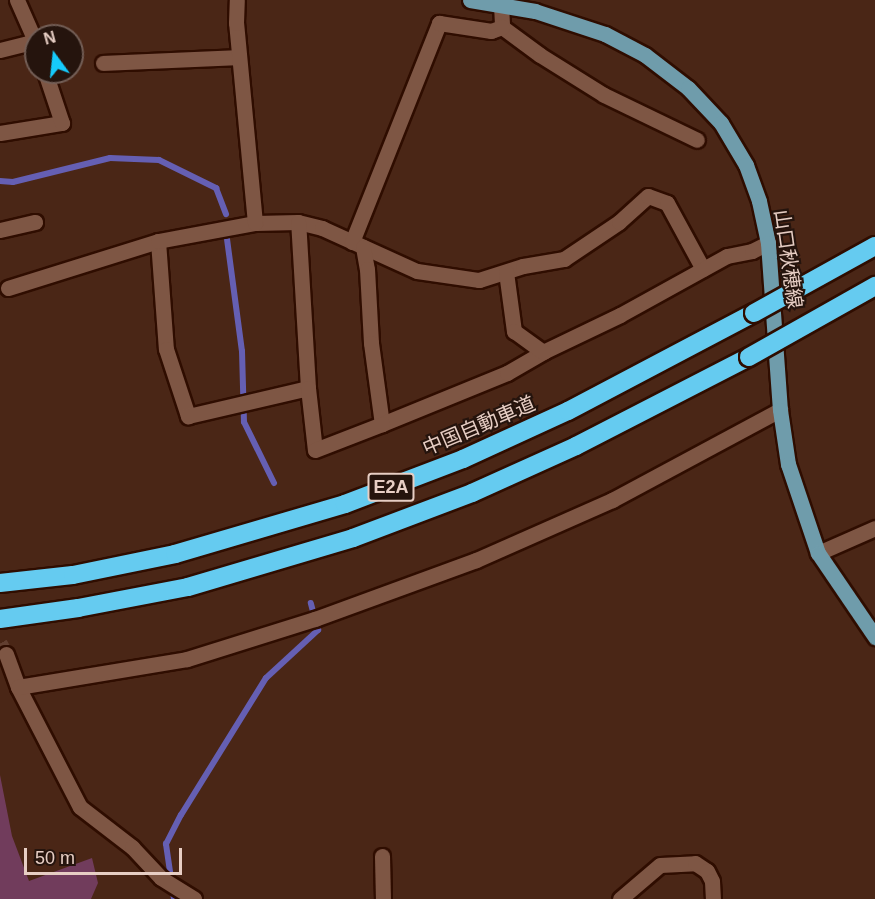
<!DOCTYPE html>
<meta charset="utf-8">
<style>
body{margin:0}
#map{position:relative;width:875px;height:899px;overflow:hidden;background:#4a2616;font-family:Arial,"Noto Sans JP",sans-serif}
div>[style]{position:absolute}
.green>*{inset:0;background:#713c5c}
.stream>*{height:6px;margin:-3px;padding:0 3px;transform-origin:3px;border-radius:3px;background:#655fb3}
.minor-tunnel>*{height:15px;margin-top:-7.5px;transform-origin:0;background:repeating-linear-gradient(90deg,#623f30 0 15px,transparent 0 23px)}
.roads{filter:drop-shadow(2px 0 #2f0d00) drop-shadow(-2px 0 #2f0d00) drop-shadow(0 2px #2f0d00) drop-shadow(0 -2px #2f0d00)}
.minor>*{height:15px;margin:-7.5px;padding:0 7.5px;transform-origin:7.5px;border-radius:7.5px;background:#7e5644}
.major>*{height:15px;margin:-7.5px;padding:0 7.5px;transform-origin:7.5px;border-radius:7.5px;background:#6f9cab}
.highway>*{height:18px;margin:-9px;padding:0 9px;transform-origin:9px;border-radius:9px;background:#65cbf0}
.bridges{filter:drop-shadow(2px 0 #2f0d00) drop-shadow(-2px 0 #2f0d00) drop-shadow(0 2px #2f0d00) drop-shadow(0 -2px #2f0d00)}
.highway-bridge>*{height:18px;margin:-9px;padding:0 9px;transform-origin:9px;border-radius:9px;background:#65cbf0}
span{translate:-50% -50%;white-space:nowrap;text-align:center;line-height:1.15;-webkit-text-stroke:4.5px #25140d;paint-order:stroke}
.shield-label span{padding:2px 4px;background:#25140d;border:2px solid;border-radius:4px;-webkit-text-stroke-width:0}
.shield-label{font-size:18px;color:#e7cec4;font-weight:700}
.street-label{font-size:20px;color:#e7cec4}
.north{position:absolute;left:24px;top:24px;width:60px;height:60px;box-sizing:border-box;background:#25140d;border:2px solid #735e56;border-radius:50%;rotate:345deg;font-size:16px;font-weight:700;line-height:24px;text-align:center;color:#e7cec4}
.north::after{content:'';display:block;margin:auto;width:21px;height:27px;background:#16cafb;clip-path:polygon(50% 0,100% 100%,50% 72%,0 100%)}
.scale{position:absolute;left:24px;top:848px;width:158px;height:27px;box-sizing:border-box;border:3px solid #e7cec4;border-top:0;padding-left:8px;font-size:18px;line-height:21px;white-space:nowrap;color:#e7cec4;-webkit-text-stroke:4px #25140d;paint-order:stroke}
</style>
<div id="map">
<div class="green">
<div style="clip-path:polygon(0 775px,12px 836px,29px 881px,92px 858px,98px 883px,91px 899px,0 899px)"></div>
</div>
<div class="stream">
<div style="left:0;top:181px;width:13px;rotate:4deg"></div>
<div style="left:13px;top:182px;width:100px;rotate:-13.9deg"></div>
<div style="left:110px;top:158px;width:49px;rotate:2.3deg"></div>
<div style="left:159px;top:160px;width:64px;rotate:26.2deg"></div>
<div style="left:216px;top:188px;width:28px;rotate:69deg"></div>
<div style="left:227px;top:239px;width:113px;rotate:82.4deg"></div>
<div style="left:242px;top:351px;width:71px;rotate:88.4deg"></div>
<div style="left:244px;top:422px;width:68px;rotate:63.8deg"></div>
<div style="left:174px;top:899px;width:56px;rotate:-98.3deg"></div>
<div style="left:166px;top:844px;width:33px;rotate:-63deg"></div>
<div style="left:181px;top:815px;width:161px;rotate:-58.2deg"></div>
<div style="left:266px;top:678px;width:71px;rotate:-42.7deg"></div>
<div style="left:318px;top:630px;width:28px;rotate:-105deg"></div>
</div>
<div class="minor-tunnel">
<div style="left:0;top:643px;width:13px;rotate:61deg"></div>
</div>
<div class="roads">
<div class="minor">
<div style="left:17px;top:0;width:47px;rotate:66.2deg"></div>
<div style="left:501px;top:5px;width:22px;rotate:87deg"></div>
<div style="left:502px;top:27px;width:47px;rotate:36.4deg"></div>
<div style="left:540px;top:55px;width:75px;rotate:32deg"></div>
<div style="left:604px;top:95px;width:103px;rotate:25.8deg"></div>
<div style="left:0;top:50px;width:36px;rotate:-14deg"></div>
<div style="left:103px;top:63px;width:136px;rotate:-2.5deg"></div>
<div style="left:0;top:133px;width:63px;rotate:-9.2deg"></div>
<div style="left:62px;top:123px;width:54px;rotate:-108.4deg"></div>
<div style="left:255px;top:223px;width:43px;rotate:-1.3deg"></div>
<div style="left:298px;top:222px;width:25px;rotate:14deg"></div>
<div style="left:322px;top:228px;width:104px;rotate:24.4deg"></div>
<div style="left:417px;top:271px;width:63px;rotate:8.3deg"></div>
<div style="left:479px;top:280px;width:46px;rotate:-17.7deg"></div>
<div style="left:523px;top:266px;width:42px;rotate:-9.7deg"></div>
<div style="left:564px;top:259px;width:66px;rotate:-33.9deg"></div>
<div style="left:619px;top:222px;width:39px;rotate:-42deg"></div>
<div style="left:648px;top:196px;width:20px;rotate:20deg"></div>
<div style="left:667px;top:203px;width:75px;rotate:61.4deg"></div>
<div style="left:0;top:230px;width:36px;rotate:-13deg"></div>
<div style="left:158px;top:241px;width:108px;rotate:85.8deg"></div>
<div style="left:166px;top:349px;width:71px;rotate:71.8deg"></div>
<div style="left:188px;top:416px;width:123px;rotate:-13.1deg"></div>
<div style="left:308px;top:388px;width:166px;rotate:-93.4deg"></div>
<div style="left:352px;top:242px;width:236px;rotate:-68.3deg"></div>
<div style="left:439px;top:23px;width:53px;rotate:8.7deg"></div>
<div style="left:491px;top:31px;width:12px;rotate:-20deg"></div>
<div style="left:363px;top:247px;width:22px;rotate:80deg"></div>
<div style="left:367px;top:269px;width:74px;rotate:86.9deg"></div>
<div style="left:371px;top:343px;width:82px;rotate:82.3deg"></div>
<div style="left:382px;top:424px;width:135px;rotate:-22.2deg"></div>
<div style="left:507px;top:373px;width:44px;rotate:-30.1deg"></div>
<div style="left:545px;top:351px;width:83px;rotate:-25.6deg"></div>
<div style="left:620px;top:315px;width:122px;rotate:-28.9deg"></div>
<div style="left:727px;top:256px;width:25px;rotate:-11deg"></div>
<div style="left:752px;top:251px;width:18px;rotate:-27deg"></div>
<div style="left:506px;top:272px;width:60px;rotate:82.3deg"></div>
<div style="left:514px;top:331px;width:36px;rotate:36deg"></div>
<div style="left:8px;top:288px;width:157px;rotate:-17.4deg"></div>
<div style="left:158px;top:241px;width:99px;rotate:-10.5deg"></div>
<div style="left:255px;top:223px;width:201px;rotate:-95.4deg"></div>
<div style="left:236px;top:23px;width:23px;rotate:-88deg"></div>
<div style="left:308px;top:388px;width:62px;rotate:83.6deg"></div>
<div style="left:315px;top:450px;width:72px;rotate:-21.2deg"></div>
<div style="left:818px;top:553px;width:62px;rotate:-23.7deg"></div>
<div style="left:6px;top:654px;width:35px;rotate:70deg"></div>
<div style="left:18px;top:687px;width:135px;rotate:62.7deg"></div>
<div style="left:80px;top:807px;width:66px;rotate:37.6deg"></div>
<div style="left:132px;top:847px;width:42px;rotate:46.9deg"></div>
<div style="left:161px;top:878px;width:39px;rotate:32deg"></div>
<div style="left:18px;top:687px;width:171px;rotate:-9.4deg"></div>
<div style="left:187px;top:659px;width:134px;rotate:-17.4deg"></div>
<div style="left:315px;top:619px;width:171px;rotate:-20.1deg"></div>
<div style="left:476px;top:560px;width:149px;rotate:-23.8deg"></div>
<div style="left:612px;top:500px;width:191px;rotate:-28.2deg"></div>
<div style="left:382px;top:856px;width:43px;rotate:88.7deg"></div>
<div style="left:620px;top:899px;width:52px;rotate:-40.4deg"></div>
<div style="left:660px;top:865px;width:35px;rotate:-3deg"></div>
<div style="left:695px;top:863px;width:14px;rotate:34deg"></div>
<div style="left:707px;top:871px;width:11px;rotate:63deg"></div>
<div style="left:712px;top:881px;width:18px;rotate:87deg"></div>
</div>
<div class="major">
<div style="left:470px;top:0;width:66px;rotate:9.6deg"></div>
<div style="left:535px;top:11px;width:74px;rotate:18.2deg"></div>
<div style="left:605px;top:34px;width:45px;rotate:27.7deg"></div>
<div style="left:645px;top:55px;width:54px;rotate:37.5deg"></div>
<div style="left:688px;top:88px;width:48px;rotate:46.7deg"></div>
<div style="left:721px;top:123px;width:49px;rotate:59.2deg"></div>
<div style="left:746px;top:165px;width:38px;rotate:70deg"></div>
<div style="left:759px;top:201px;width:43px;rotate:77.9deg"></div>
<div style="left:768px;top:243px;width:167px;rotate:85.9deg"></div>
<div style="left:780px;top:410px;width:55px;rotate:81.6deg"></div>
<div style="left:788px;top:464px;width:94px;rotate:71.4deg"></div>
<div style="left:818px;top:553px;width:102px;rotate:55.8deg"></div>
</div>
<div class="highway">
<div style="left:0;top:583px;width:73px;rotate:-6.3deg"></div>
<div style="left:73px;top:575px;width:104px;rotate:-11.6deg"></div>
<div style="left:175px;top:554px;width:177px;rotate:-16.4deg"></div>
<div style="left:345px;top:504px;width:126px;rotate:-20.9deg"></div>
<div style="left:463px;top:459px;width:115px;rotate:-24.6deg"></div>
<div style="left:568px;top:411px;width:210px;rotate:-27.8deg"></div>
<div style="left:0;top:619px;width:79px;rotate:-8deg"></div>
<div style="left:78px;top:608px;width:112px;rotate:-10.8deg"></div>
<div style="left:188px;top:587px;width:172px;rotate:-16.5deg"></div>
<div style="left:353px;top:538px;width:127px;rotate:-20.7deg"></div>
<div style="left:472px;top:493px;width:114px;rotate:-24.3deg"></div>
<div style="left:576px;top:446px;width:195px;rotate:-27.2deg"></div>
</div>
</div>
<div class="bridges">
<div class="highway-bridge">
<div style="left:754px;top:313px;width:138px;rotate:-29deg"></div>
<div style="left:749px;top:357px;width:145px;rotate:-29.4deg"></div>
</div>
</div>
<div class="shield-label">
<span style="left:391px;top:487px">E2A</span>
</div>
<div class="street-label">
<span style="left:788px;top:259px;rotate:82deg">山口秋穂線</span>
<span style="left:479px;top:426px;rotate:-23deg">中国自動車道</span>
</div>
<div class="north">N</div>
<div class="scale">50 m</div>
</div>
